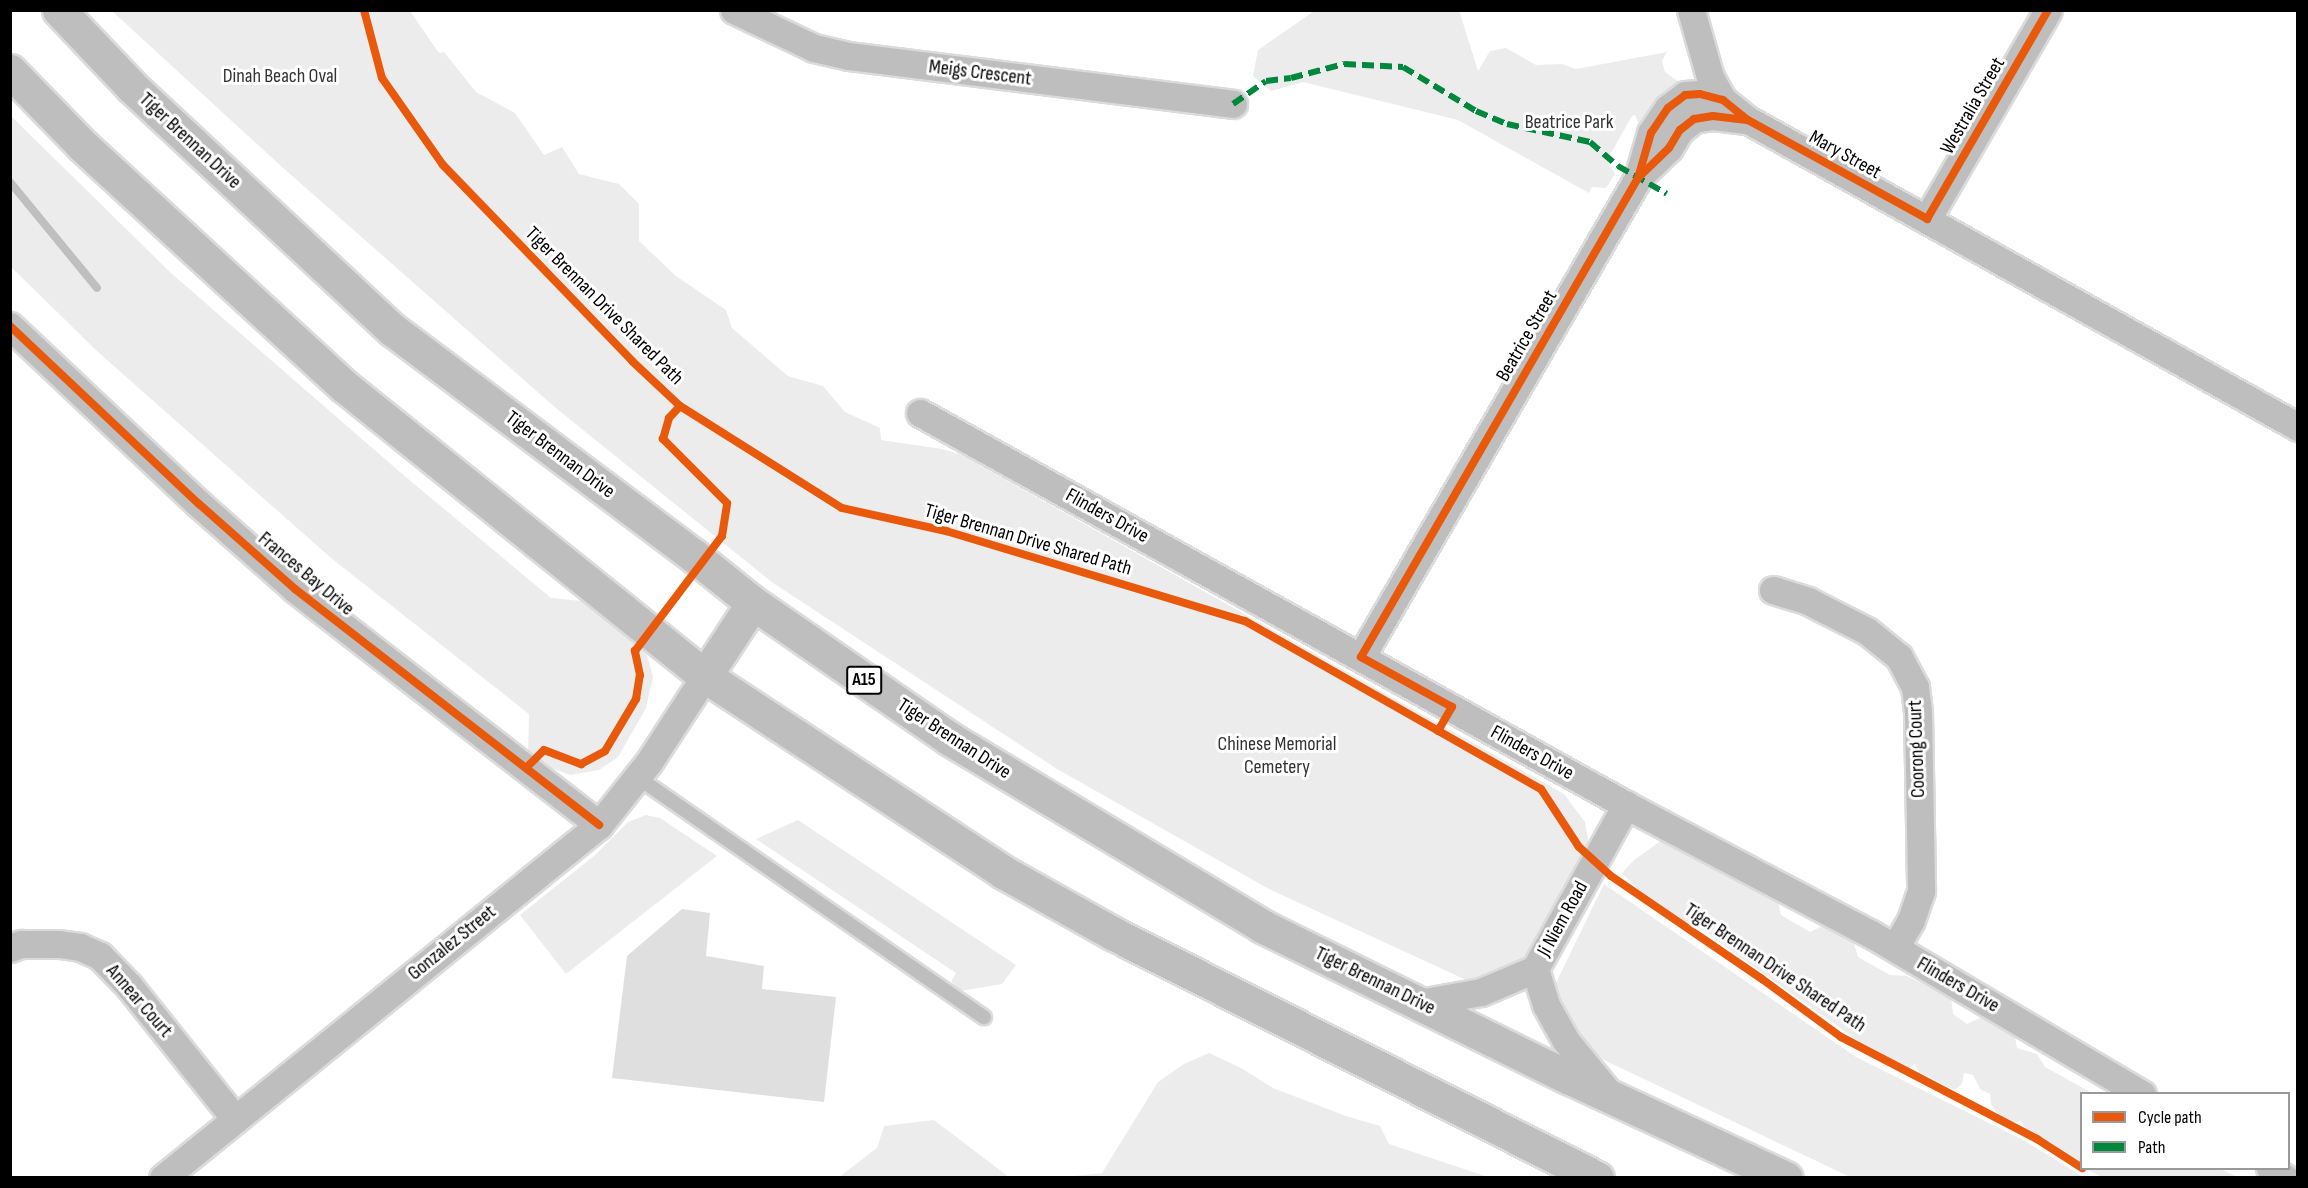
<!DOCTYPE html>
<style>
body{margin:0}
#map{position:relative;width:2308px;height:1188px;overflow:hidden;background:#fff;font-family:"Sofia Sans Condensed",sans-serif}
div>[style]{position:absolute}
.green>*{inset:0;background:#ececec}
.stream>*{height:8px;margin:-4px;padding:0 4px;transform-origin:4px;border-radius:4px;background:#bfbfbf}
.building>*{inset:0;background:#dfdfdf}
.roads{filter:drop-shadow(2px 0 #dbdbdb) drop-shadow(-2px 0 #dbdbdb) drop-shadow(0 2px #dbdbdb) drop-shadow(0 -2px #dbdbdb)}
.lane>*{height:14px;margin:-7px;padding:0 7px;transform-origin:7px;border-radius:7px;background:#bebebe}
.street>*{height:27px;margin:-13.5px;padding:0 13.5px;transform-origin:13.5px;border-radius:13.5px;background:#bebebe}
.primary>*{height:33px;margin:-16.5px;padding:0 16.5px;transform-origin:16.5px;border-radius:16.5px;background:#bebebe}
.quiet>*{height:6px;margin-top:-3px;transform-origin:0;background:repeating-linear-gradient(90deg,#00873e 0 12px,transparent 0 18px)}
.cycleway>*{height:8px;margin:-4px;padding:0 4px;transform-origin:4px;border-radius:4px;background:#e8590c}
span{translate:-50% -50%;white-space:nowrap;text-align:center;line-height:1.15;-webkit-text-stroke:6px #fff;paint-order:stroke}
.shield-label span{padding:2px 4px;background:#fff;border:2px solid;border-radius:4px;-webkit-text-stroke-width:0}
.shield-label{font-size:18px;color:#000;font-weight:700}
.street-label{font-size:20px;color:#000}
.park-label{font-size:20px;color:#333}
.frame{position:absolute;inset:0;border:12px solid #000;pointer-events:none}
.legend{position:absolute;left:2080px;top:1092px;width:210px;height:78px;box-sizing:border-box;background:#fff;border:2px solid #999;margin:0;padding:8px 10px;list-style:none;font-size:18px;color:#000}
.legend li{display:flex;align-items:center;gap:12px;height:30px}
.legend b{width:30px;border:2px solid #999}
</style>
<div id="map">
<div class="green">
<div style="clip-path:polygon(1459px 10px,1478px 71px,1490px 51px,1506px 48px,1536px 65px,1562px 64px,1576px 69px,1667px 52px,1662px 61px,1665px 72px,1682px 84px,1649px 119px,1639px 125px,1635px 115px,1632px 116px,1607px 160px,1615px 174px,1606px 188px,1592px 187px,1589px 193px,1458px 120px,1303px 82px,1271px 91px,1253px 76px,1258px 50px,1314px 11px)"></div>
<div style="clip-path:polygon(112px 11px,410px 11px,439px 53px,444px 52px,476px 92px,515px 113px,544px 155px,562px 147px,579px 174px,619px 184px,639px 204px,639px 241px,676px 276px,726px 310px,732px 328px,788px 376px,823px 386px,845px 412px,880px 428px,881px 440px,942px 449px,962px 455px,1564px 794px,1585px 822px,1588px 841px,1582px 862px,1525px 963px,1484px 981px,1464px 979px,1269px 889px,1057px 769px,773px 583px,557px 409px,282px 167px)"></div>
<div style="clip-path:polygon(10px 115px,171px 273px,401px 473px,551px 598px,581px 601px,631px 637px,646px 652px,653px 677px,646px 708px,618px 757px,599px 770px,570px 775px,540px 764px,528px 756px,529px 714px,331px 558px,98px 352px,11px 267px)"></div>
<div style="clip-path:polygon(646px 815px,660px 818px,717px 856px,566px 974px,520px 915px,594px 856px,628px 822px)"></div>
<div style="clip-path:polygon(798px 820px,1016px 965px,1002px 984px,961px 991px,951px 982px,956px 973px,756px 839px)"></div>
<div style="clip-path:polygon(1662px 840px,1705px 851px,1717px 872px,1747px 871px,1776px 892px,1781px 915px,1810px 932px,1828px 923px,1852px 936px,1858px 957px,1890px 975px,1907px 976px,1951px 998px,1953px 1014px,1967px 1024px,1982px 1017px,2015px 1037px,2017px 1048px,2037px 1054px,2045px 1067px,2092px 1093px,2082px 1094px,2081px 1165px,2051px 1143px,2026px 1130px,2021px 1121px,2011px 1123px,1999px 1116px,1991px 1104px,1990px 1094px,1980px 1089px,1973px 1075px,1964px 1073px,1962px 1084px,1955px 1090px,1919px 1072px,1915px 1064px,1909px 1068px,1857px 1040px,1694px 924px,1683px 922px,1646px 897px,1622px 873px,1634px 860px)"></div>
<div style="clip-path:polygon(1604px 884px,1856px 1057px,2025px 1141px,2084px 1177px,1850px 1177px,1602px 1059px,1571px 1026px,1553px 989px)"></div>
<div style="clip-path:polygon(1209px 1053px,1241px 1068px,1273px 1088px,1346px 1116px,1380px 1126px,1389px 1144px,1488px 1177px,1065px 1177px,1102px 1173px,1158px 1082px,1184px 1064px)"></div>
<div style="clip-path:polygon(934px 1120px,1009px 1177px,839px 1177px,877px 1148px,884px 1126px)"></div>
<div style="clip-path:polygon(2087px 1169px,2221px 1169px,2237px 1177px,2101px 1177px)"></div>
</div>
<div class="stream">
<div style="left:10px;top:182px;width:137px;rotate:50.6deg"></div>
</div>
<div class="building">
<div style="clip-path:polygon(682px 909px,710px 913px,706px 956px,764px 966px,762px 989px,836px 997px,824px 1102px,612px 1078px,627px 956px)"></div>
</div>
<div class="roads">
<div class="lane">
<div style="left:637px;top:777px;width:422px;rotate:34.7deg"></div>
</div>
<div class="street">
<div style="left:734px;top:10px;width:89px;rotate:25.4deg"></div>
<div style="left:814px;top:48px;width:36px;rotate:13deg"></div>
<div style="left:849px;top:56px;width:387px;rotate:7.1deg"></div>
<div style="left:1691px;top:10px;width:70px;rotate:74.2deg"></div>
<div style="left:1710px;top:77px;width:26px;rotate:61deg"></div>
<div style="left:1639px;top:177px;width:42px;rotate:-44deg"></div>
<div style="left:1669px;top:148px;width:21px;rotate:-59deg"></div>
<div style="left:1680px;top:130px;width:18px;rotate:-38deg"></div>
<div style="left:1694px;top:119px;width:19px;rotate:-9deg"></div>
<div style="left:1713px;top:116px;width:35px;rotate:7deg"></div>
<div style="left:1927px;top:219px;width:241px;rotate:-59.9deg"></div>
<div style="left:10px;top:326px;width:260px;rotate:43.3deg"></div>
<div style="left:199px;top:504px;width:128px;rotate:41.5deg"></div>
<div style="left:295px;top:589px;width:385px;rotate:37.8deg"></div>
<div style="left:920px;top:413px;width:808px;rotate:29.04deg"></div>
<div style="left:1626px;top:805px;width:277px;rotate:27.8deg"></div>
<div style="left:1871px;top:934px;width:315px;rotate:30.6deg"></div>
<div style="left:1773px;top:590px;width:37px;rotate:17deg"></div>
<div style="left:1808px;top:601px;width:66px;rotate:27deg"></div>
<div style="left:1867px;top:631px;width:41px;rotate:39.1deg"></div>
<div style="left:1899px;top:657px;width:34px;rotate:62deg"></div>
<div style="left:1915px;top:687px;width:25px;rotate:83deg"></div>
<div style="left:1918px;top:712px;width:179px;rotate:89deg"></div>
<div style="left:1921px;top:891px;width:31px;rotate:109deg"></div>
<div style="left:1911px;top:920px;width:32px;rotate:120deg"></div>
<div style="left:1361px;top:657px;width:553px;rotate:-59.96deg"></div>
<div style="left:1638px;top:178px;width:47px;rotate:-73.9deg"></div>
<div style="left:1651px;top:133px;width:30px;rotate:-56deg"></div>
<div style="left:1668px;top:108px;width:21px;rotate:-37deg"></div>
<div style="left:1685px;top:95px;width:15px;rotate:-4deg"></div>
<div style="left:1700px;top:94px;width:24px;rotate:15deg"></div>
<div style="left:1723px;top:100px;width:32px;rotate:39deg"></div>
<div style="left:1748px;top:120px;width:630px;rotate:29.17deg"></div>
<div style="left:10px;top:948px;width:12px;rotate:-20deg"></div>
<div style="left:21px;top:944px;width:38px"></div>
<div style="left:59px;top:944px;width:21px;rotate:8deg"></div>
<div style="left:80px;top:947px;width:22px;rotate:24deg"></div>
<div style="left:100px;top:956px;width:42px;rotate:46deg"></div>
<div style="left:129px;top:986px;width:170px;rotate:51.4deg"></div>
<div style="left:1535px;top:969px;width:38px;rotate:73deg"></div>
<div style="left:1546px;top:1005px;width:41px;rotate:60.9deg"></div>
<div style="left:1566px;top:1041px;width:72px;rotate:50.6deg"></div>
<div style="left:1419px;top:1003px;width:63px;rotate:-10.1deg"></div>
<div style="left:1481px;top:992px;width:59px;rotate:-23.1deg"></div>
<div style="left:1535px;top:969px;width:188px;rotate:-61deg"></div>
<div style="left:2270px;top:1168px;width:18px;rotate:34deg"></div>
<div style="left:163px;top:1178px;width:561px;rotate:-38.99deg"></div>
<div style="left:599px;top:825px;width:80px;rotate:-51.6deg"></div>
<div style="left:649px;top:762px;width:103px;rotate:-56.9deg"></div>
</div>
<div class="primary">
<div style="left:59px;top:10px;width:106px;rotate:46.5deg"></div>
<div style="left:132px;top:87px;width:357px;rotate:43deg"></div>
<div style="left:393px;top:330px;width:375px;rotate:36.9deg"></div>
<div style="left:693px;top:555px;width:77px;rotate:38.7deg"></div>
<div style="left:753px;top:603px;width:239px;rotate:34.6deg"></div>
<div style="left:950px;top:739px;width:364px;rotate:30.9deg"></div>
<div style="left:1262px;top:926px;width:341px;rotate:26.3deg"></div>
<div style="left:1568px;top:1077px;width:240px;rotate:24.9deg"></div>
<div style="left:10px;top:71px;width:105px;rotate:45.8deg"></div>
<div style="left:83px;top:146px;width:355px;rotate:42.6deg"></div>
<div style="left:344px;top:386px;width:463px;rotate:38.8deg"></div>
<div style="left:705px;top:676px;width:357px;rotate:33.3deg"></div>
<div style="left:1003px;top:872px;width:127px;rotate:29.2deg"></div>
<div style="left:1114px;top:934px;width:541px;rotate:26.8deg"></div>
<div style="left:705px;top:676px;width:87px;rotate:-56.7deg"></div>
</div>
</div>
<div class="quiet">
<div style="left:1233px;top:104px;width:40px;rotate:-34.9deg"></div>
<div style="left:1266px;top:81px;width:25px;rotate:-7deg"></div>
<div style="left:1291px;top:78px;width:55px;rotate:-14.8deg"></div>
<div style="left:1344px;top:64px;width:59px;rotate:2.9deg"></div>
<div style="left:1403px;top:67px;width:85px;rotate:31.1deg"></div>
<div style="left:1476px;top:111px;width:34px;rotate:23deg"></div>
<div style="left:1507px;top:124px;width:85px;rotate:12.2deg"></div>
<div style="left:1590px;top:142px;width:37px;rotate:41deg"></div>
<div style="left:1618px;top:166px;width:56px;rotate:29.7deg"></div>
</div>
<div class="cycleway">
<div style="left:364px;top:10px;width:70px;rotate:75.2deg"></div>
<div style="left:382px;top:78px;width:106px;rotate:55deg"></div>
<div style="left:443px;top:165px;width:272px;rotate:46deg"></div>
<div style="left:632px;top:361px;width:66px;rotate:43.2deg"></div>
<div style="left:680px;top:406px;width:191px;rotate:32.2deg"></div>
<div style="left:842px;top:508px;width:107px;rotate:12.5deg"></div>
<div style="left:946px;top:531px;width:312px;rotate:16.8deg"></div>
<div style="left:1245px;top:621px;width:340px;rotate:29.6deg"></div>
<div style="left:1541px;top:789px;width:69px;rotate:56.8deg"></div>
<div style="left:1579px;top:847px;width:43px;rotate:42.2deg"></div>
<div style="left:1611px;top:876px;width:183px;rotate:34.3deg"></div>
<div style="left:1762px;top:979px;width:98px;rotate:36.3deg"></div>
<div style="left:1841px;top:1037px;width:221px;rotate:27.5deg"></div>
<div style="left:2037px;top:1139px;width:54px;rotate:32.8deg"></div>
<div style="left:1638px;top:178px;width:43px;rotate:-44.1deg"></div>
<div style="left:1669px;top:148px;width:21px;rotate:-59deg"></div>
<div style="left:1680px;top:130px;width:18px;rotate:-38deg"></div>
<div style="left:1694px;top:119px;width:19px;rotate:-9deg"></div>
<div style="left:1713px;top:116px;width:34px;rotate:7deg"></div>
<div style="left:10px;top:326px;width:260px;rotate:43.3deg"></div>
<div style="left:199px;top:504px;width:128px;rotate:41.5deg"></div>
<div style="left:295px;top:589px;width:385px;rotate:37.8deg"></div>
<div style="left:1438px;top:731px;width:28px;rotate:-60deg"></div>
<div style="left:1452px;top:707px;width:104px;rotate:-151.2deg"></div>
<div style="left:1361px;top:657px;width:553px;rotate:-59.96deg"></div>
<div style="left:1638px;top:178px;width:47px;rotate:-73.9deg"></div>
<div style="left:1651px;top:133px;width:30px;rotate:-56deg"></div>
<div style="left:1668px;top:108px;width:21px;rotate:-37deg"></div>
<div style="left:1685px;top:95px;width:15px;rotate:-4deg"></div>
<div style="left:1700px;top:94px;width:24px;rotate:15deg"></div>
<div style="left:1723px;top:100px;width:32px;rotate:39deg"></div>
<div style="left:1748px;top:120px;width:205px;rotate:28.9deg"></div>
<div style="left:1927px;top:219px;width:241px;rotate:-59.9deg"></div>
<div style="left:526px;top:768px;width:25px;rotate:-45deg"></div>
<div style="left:544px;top:750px;width:40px;rotate:21deg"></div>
<div style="left:581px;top:764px;width:27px;rotate:-28deg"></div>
<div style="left:605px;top:751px;width:61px;rotate:-59.2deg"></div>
<div style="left:636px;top:699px;width:24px;rotate:-81deg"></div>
<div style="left:640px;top:675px;width:25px;rotate:-102deg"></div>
<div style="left:635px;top:651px;width:144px;rotate:-52.9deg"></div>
<div style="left:722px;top:536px;width:33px;rotate:-81deg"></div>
<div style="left:727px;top:503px;width:91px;rotate:-135deg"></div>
<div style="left:663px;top:439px;width:22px;rotate:-74deg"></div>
<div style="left:669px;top:418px;width:16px;rotate:-47deg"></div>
</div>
<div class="shield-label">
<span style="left:864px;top:680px">A15</span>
</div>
<div class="street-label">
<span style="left:980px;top:73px;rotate:7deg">Meigs Crescent</span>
<span style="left:1973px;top:106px;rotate:-60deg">Westralia Street</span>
<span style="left:190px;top:141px;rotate:43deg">Tiger Brennan Drive</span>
<span style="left:1845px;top:155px;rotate:29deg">Mary Street</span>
<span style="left:604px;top:306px;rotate:45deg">Tiger Brennan Drive Shared Path</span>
<span style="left:1527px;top:336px;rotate:-60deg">Beatrice Street</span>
<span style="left:560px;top:455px;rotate:37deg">Tiger Brennan Drive</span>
<span style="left:1107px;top:516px;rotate:29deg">Flinders Drive</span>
<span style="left:1028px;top:540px;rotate:16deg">Tiger Brennan Drive Shared Path</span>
<span style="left:306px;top:574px;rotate:40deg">Frances Bay Drive</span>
<span style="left:954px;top:739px;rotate:33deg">Tiger Brennan Drive</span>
<span style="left:1917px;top:749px;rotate:-92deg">Coorong Court</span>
<span style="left:1532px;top:753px;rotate:29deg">Flinders Drive</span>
<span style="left:1563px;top:919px;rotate:-61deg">Ji Niem Road</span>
<span style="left:452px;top:943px;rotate:-39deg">Gonzalez Street</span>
<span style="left:1775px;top:968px;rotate:34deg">Tiger Brennan Drive Shared Path</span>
<span style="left:1375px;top:981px;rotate:26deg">Tiger Brennan Drive</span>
<span style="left:1958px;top:985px;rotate:30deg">Flinders Drive</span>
<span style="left:139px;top:1001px;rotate:49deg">Annear Court</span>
</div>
<div class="park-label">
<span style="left:280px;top:76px">Dinah Beach Oval</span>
<span style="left:1569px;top:122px">Beatrice Park</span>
<span style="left:1277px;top:756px">Chinese Memorial<br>Cemetery</span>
</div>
<div class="frame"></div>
<ul class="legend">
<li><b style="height:8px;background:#e8590c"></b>Cycle path</li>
<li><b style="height:8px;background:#00873e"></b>Path</li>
</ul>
</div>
